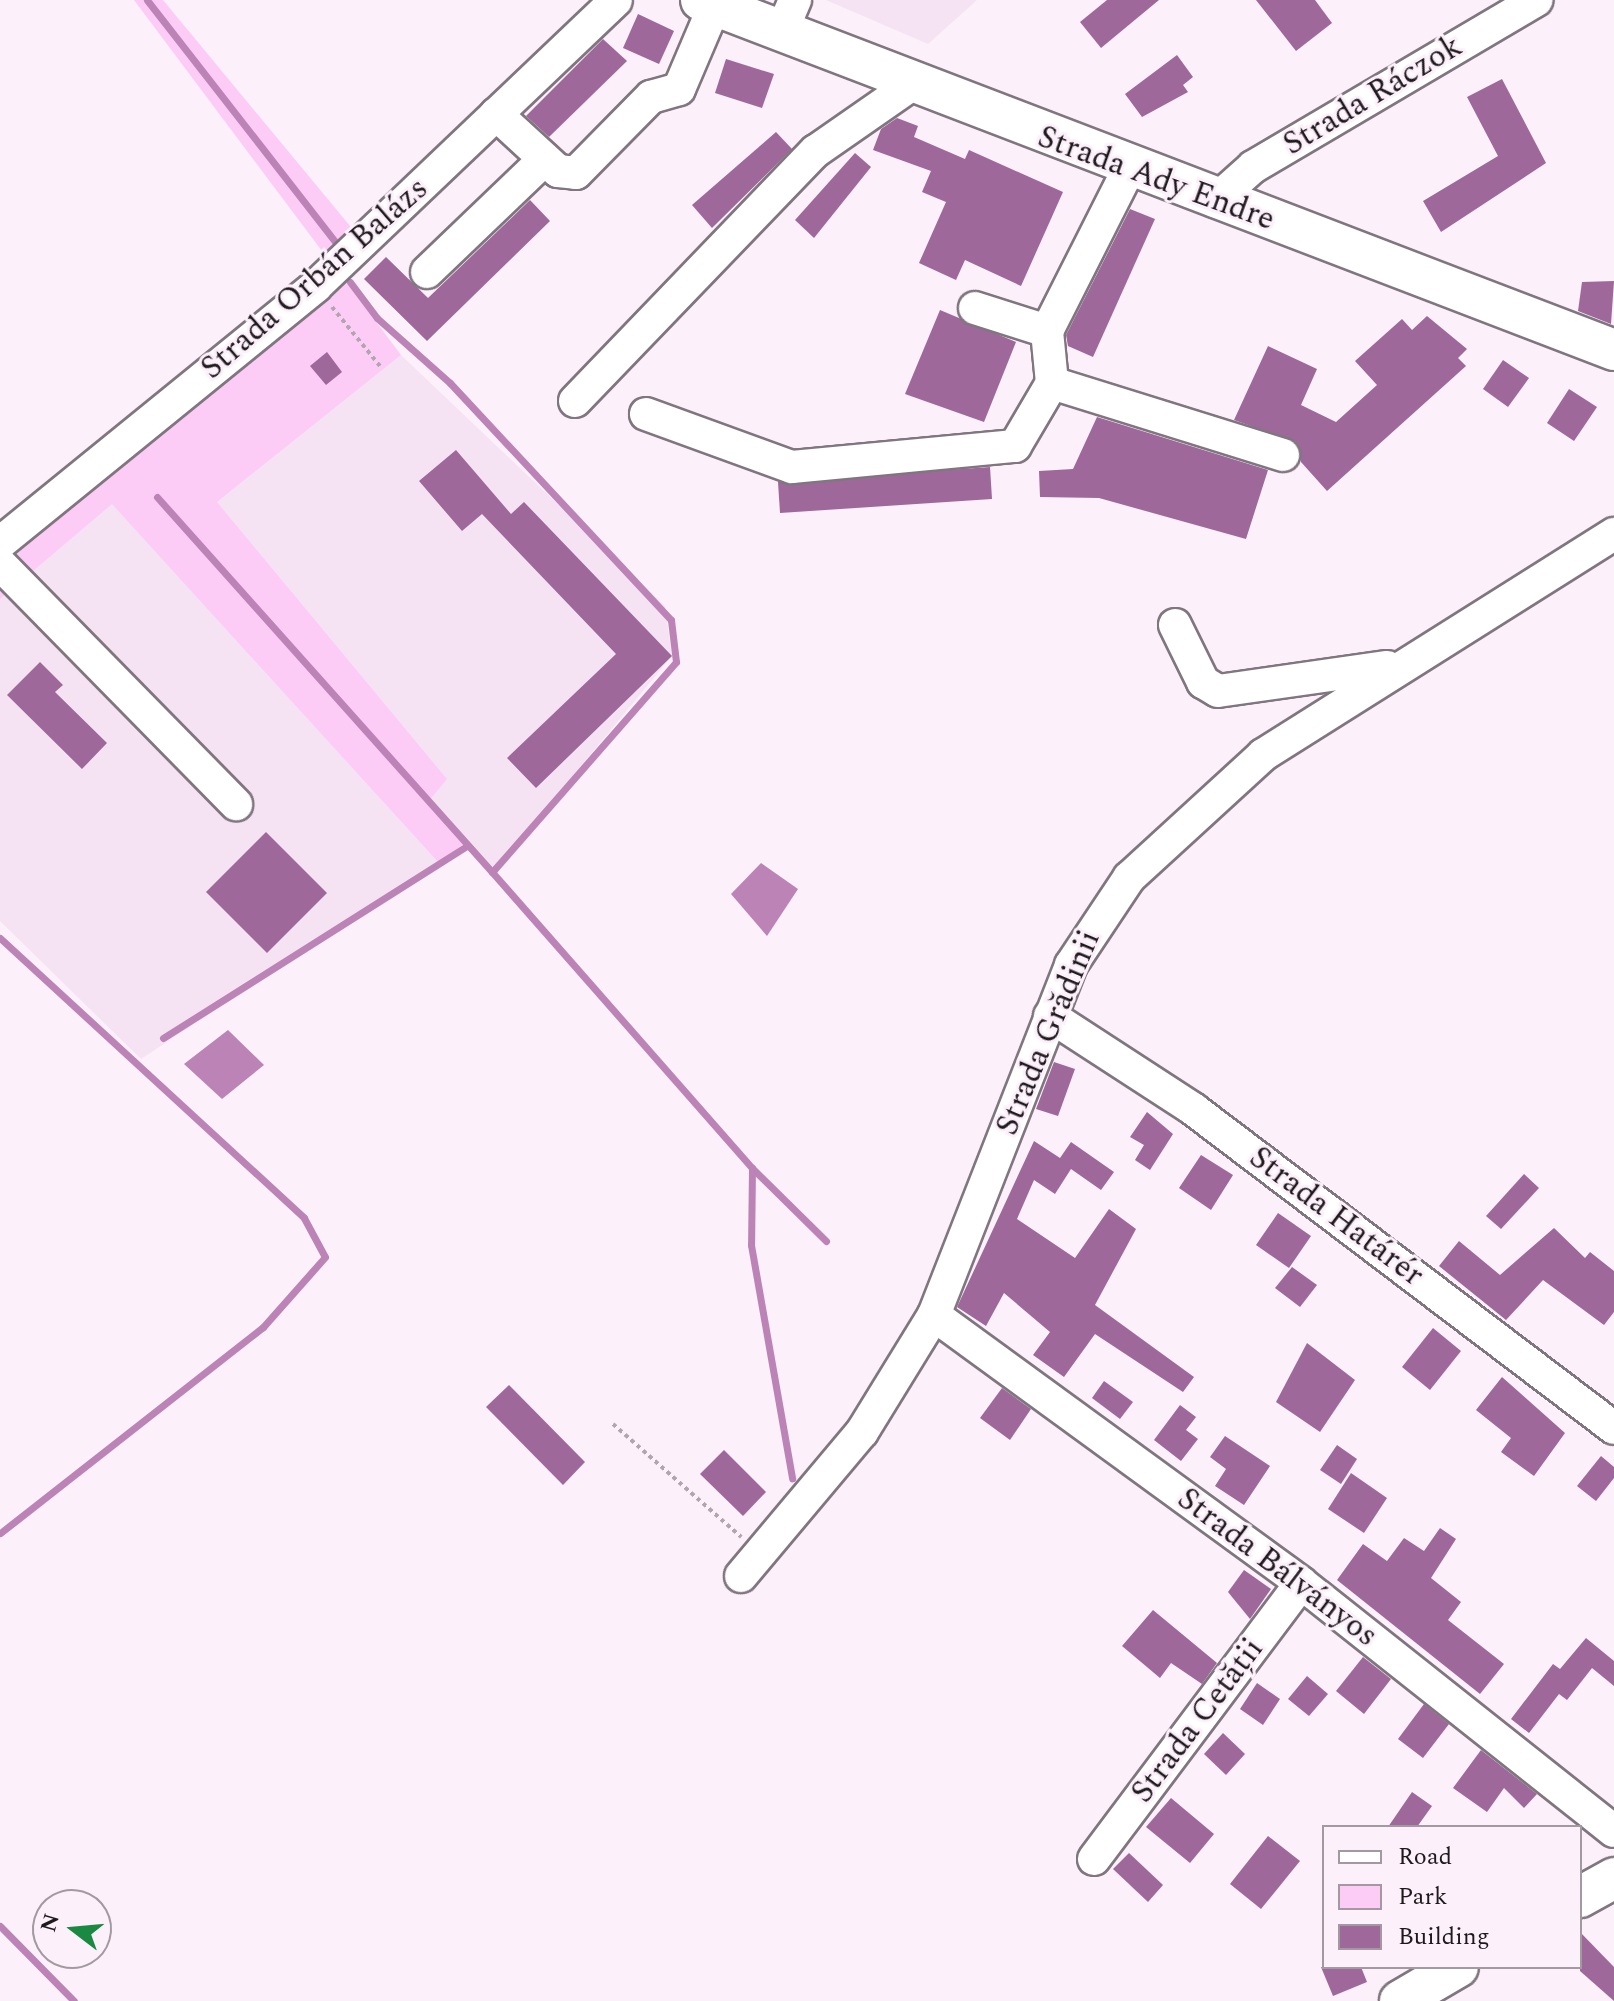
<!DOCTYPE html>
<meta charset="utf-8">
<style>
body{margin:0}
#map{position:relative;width:1614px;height:2001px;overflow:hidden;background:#fcf0fa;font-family:Spectral,serif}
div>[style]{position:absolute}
.built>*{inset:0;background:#f5e3f3}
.green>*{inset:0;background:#fccbf6}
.water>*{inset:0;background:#bc83b6}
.stream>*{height:7px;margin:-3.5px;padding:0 3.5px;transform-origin:3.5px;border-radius:3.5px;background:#bc83b6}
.building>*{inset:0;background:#9f689a}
.path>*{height:4px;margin-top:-2px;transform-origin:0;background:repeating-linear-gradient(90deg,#b0a6ae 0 4px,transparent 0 8px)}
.roads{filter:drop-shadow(2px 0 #80767f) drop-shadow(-2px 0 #80767f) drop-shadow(0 2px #80767f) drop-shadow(0 -2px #80767f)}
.minor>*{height:32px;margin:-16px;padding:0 16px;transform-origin:16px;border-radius:16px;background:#fff}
.major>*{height:40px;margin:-20px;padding:0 20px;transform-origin:20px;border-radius:20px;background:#fff}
span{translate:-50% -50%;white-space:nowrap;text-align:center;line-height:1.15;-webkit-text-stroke:6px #fcf0fa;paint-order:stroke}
.street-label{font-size:32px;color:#1d191c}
.legend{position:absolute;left:1322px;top:1825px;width:260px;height:144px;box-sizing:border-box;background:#fcf0fa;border:2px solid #a39aa1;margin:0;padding:10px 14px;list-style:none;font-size:24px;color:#1d191c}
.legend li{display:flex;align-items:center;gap:16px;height:40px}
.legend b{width:40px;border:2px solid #a39aa1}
.north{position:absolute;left:32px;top:1889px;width:80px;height:80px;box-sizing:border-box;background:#fcf0fa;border:2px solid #a39aa1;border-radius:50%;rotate:286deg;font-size:22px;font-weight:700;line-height:32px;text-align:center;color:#1d191c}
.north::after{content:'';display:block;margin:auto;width:28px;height:36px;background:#1a8a42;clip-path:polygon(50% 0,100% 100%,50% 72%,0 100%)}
</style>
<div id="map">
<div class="built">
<div style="clip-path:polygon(826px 0,977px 0,928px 44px)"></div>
<div style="clip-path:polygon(401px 355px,665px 606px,672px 656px,494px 871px,427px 803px,446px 778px,217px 502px)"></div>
<div style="clip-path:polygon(112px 503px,438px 862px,141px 1059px,0 921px,0 599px)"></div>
</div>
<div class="green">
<div style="clip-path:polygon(134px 0,163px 0,355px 232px,326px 255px,401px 355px,217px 502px,447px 779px,427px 803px,467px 842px,438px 862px,112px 504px,0 599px,0 520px,325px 255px)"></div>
</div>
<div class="water">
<div style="clip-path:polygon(761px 863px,798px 889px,767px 936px,731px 894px)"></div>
<div style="clip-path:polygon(228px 1030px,264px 1065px,222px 1099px,184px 1064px)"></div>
</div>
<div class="stream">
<div style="left:147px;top:0;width:309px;rotate:52.1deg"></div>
<div style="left:350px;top:282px;width:45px;rotate:53.1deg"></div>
<div style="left:377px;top:318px;width:98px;rotate:41.7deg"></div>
<div style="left:450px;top:383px;width:324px;rotate:47deg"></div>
<div style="left:671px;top:620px;width:42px;rotate:83.2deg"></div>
<div style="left:676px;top:662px;width:279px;rotate:131.2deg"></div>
<div style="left:492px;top:872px;width:394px;rotate:48.7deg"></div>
<div style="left:752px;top:1168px;width:104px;rotate:44.6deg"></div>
<div style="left:157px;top:497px;width:503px;rotate:48.22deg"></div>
<div style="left:0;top:938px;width:413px;rotate:42.6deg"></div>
<div style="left:304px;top:1218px;width:44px;rotate:61.7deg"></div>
<div style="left:325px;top:1257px;width:94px;rotate:131.5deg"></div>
<div style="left:263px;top:1327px;width:334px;rotate:141.9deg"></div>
<div style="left:163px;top:1038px;width:360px;rotate:-32.3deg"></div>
<div style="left:752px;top:1168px;width:77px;rotate:90.7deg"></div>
<div style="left:751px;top:1245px;width:237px;rotate:80deg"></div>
<div style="left:0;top:1926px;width:105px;rotate:45.4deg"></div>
</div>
<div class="building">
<div style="clip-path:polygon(1107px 0,1159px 0,1101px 48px,1080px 22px)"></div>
<div style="clip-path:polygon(1256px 0,1315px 0,1332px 23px,1296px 51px)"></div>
<div style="clip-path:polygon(638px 14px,674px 31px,659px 64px,623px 48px)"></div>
<div style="clip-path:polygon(603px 39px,627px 61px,549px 137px,526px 116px)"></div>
<div style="clip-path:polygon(1177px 55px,1193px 77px,1183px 85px,1188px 92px,1142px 117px,1125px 94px)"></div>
<div style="clip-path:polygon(726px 59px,774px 74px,762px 108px,715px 93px)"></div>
<div style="clip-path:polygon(1502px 79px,1546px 163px,1441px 232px,1423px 201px,1498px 156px,1467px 97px)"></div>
<div style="clip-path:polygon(897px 118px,918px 126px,914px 137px,965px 159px,969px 150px,1063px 192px,1021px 286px,965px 260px,956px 280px,919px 263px,946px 202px,922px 192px,931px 171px,873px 150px,881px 129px)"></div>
<div style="clip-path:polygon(776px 132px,792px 149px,712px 228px,692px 205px)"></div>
<div style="clip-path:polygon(855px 153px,871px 167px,814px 238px,795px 220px)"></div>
<div style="clip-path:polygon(530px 200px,550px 221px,427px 341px,364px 279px,386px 257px,428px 298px)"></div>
<div style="clip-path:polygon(1130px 209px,1155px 219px,1093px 357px,1068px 346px,1066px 335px)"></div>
<div style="clip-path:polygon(1614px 281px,1611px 324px,1578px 311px,1582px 282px)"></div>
<div style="clip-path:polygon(940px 310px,1016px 342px,984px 422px,905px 394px)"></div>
<div style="clip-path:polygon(1427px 316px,1467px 349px,1458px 358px,1466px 366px,1327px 491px,1301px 462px,1296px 442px,1234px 420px,1268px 346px,1317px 369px,1301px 405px,1336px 422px,1377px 385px,1355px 361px,1402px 319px,1412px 330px)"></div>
<div style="clip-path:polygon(327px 352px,342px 372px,326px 385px,310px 366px)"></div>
<div style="clip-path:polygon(1503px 360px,1529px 378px,1508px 407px,1483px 389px)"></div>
<div style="clip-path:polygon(1569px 389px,1597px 407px,1574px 441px,1547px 423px)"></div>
<div style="clip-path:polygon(1097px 417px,1268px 470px,1246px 539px,1099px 498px,1040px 497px,1039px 471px,1073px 469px)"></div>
<div style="clip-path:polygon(456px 450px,511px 514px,524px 502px,672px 656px,536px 788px,507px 758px,616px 654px,482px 514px,462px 531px,419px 481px)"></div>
<div style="clip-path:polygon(990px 467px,992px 499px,780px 513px,778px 482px)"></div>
<div style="clip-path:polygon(40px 662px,63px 685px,55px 692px,107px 743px,82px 769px,7px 695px)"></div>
<div style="clip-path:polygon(266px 832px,327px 893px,267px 953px,206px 892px)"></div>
<div style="clip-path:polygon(1054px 1062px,1075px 1069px,1058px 1116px,1036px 1109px)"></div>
<div style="clip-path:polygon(1147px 1112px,1173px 1134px,1150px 1170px,1135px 1160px,1144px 1145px,1130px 1137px)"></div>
<div style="clip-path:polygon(1034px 1141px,1060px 1158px,1071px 1142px,1114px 1172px,1101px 1190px,1071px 1169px,1055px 1194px,1034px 1180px,1017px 1219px,1075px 1258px,1109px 1209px,1136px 1229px,1095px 1305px,1194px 1377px,1183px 1392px,1095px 1334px,1064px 1377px,1033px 1355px,1050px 1332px,1004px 1293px,986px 1326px,957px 1307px)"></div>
<div style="clip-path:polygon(1201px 1155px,1233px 1175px,1211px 1210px,1179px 1188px)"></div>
<div style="clip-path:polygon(1524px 1174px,1539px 1188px,1501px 1229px,1486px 1216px)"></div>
<div style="clip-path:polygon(1278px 1213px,1311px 1236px,1289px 1268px,1256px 1245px)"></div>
<div style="clip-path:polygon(1554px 1228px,1585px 1258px,1590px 1252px,1614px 1271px,1614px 1312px,1604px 1325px,1543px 1280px,1506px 1320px,1439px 1266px,1459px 1241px,1500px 1275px)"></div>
<div style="clip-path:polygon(1292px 1267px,1317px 1285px,1300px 1307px,1275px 1288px)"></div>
<div style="clip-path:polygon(1433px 1328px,1461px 1351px,1430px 1390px,1402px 1367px)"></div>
<div style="clip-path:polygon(1307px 1343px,1355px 1380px,1320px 1432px,1276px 1402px)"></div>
<div style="clip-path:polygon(1502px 1377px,1565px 1433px,1534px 1476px,1501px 1452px,1511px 1438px,1476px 1410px)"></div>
<div style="clip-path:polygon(1104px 1381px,1133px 1402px,1120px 1419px,1092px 1398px)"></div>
<div style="clip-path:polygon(509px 1385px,585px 1462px,563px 1485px,486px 1407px)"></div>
<div style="clip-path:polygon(1002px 1388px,1031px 1409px,1010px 1440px,980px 1418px)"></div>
<div style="clip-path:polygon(1180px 1405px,1196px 1417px,1186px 1430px,1198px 1439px,1181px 1461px,1154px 1440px)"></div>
<div style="clip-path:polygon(1225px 1436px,1270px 1466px,1244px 1505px,1215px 1486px,1226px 1469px,1210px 1457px)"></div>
<div style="clip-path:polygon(1337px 1445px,1357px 1459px,1341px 1484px,1320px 1470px)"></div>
<div style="clip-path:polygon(724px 1450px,766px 1492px,743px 1516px,700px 1474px)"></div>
<div style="clip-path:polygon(1601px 1456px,1614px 1467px,1614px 1478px,1596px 1501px,1577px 1486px)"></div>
<div style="clip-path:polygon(1351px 1473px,1387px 1498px,1364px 1533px,1328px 1509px)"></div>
<div style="clip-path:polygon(1440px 1528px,1456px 1539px,1431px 1578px,1461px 1602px,1448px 1620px,1504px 1664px,1480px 1694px,1337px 1580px,1363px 1544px,1387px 1561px,1404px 1538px,1424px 1551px)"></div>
<div style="clip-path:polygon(1244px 1570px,1271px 1589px,1250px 1619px,1228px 1592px)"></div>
<div style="clip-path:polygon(1153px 1610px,1217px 1663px,1202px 1684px,1171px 1663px,1160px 1678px,1122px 1646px)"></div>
<div style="clip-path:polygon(1586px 1638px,1614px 1661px,1614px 1686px,1592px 1668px,1567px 1700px,1559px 1694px,1529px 1733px,1511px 1719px,1553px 1664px,1560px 1669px)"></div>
<div style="clip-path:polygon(1363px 1657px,1391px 1679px,1364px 1714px,1336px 1691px)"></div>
<div style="clip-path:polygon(1307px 1676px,1328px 1694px,1309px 1716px,1288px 1699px)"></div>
<div style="clip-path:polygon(1257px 1683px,1280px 1699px,1263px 1725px,1240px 1709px)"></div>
<div style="clip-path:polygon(1424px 1704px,1449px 1724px,1423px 1758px,1398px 1739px)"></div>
<div style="clip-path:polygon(1223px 1733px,1245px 1754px,1226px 1775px,1204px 1754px)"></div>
<div style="clip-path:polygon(1481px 1750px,1537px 1794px,1524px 1808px,1504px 1788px,1487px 1812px,1453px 1788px)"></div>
<div style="clip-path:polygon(1412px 1792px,1432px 1806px,1417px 1827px,1388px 1827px)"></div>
<div style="clip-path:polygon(1171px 1798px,1214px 1834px,1190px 1863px,1146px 1827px)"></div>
<div style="clip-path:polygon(1268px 1836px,1300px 1861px,1261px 1909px,1230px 1884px)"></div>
<div style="clip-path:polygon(1129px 1853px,1163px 1885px,1148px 1902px,1113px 1869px)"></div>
<div style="clip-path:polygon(1580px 1932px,1614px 1967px,1614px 2001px,1580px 1971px)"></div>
<div style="clip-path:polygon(1321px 1967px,1361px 1967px,1367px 1982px,1333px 1996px)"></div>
</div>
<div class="path">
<div style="left:332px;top:307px;width:76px;rotate:50.9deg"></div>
<div style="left:613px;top:1424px;width:171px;rotate:41.4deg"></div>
</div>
<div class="roads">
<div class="minor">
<div style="left:781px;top:33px;width:36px;rotate:-67deg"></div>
<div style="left:496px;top:114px;width:84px;rotate:42.6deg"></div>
<div style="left:558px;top:171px;width:18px;rotate:6deg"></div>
<div style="left:576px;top:173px;width:107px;rotate:-45.4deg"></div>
<div style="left:651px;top:97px;width:29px;rotate:-16deg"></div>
<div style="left:679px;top:89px;width:89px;rotate:-66.9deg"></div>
<div style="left:1215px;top:201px;width:51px;rotate:-41.8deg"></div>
<div style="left:1253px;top:167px;width:329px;rotate:-30.5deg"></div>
<div style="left:427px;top:272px;width:163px;rotate:-43.8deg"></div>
<div style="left:975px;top:308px;width:76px;rotate:17.7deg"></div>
<div style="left:1052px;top:383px;width:242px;rotate:17.3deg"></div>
<div style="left:575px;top:401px;width:347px;rotate:-46.1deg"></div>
<div style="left:816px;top:151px;width:116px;rotate:-34.8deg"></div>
<div style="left:646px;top:414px;width:155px;rotate:20deg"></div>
<div style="left:792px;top:467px;width:224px;rotate:-5.4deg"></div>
<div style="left:1015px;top:446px;width:73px;rotate:-59.6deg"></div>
<div style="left:1052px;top:383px;width:52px;rotate:-95.5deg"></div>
<div style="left:1047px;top:331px;width:182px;rotate:-63.2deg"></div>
<div style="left:0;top:543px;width:407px;rotate:-39.1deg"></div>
<div style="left:316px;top:286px;width:414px;rotate:-43.6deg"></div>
<div style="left:0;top:564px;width:337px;rotate:45.5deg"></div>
<div style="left:1175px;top:625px;width:64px;rotate:63.8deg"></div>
<div style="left:1203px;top:682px;width:17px;rotate:31deg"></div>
<div style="left:1218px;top:691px;width:171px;rotate:-8.1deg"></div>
<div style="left:1050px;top:1016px;width:171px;rotate:33deg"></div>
<div style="left:1193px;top:1109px;width:528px;rotate:37.15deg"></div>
<div style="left:934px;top:1315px;width:454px;rotate:36.1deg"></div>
<div style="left:1301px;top:1583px;width:399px;rotate:38.4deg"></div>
<div style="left:741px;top:1576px;width:188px;rotate:-50deg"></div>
<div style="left:862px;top:1432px;width:137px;rotate:-58.4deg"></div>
<div style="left:934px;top:1315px;width:376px;rotate:-68.6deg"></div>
<div style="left:1071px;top:965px;width:105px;rotate:-56.3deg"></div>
<div style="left:1129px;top:878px;width:182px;rotate:-42.5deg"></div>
<div style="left:1263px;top:755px;width:415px;rotate:-32.2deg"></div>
<div style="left:1094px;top:1859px;width:345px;rotate:-53.1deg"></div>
</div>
<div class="major">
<div style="left:701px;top:0;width:978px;rotate:20.97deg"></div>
<div style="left:1580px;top:1897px;width:39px;rotate:-29deg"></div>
<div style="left:1400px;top:2001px;width:67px;rotate:-30.4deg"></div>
</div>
</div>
<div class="street-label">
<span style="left:1373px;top:96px;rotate:-31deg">Strada Ráczok</span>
<span style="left:1156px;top:179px;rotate:20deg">Strada Ady Endre</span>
<span style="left:315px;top:279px;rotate:-41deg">Strada Orbán Balázs</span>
<span style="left:1049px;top:1033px;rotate:-67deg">Strada Grădinii</span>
<span style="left:1336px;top:1217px;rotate:37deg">Strada Határér</span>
<span style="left:1277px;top:1568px;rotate:37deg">Strada Bálványos</span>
<span style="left:1198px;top:1721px;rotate:-53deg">Strada Cetății</span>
</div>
<ul class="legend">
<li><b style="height:10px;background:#fff"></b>Road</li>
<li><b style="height:22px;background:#fccbf6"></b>Park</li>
<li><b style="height:22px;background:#9f689a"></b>Building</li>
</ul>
<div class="north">N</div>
</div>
